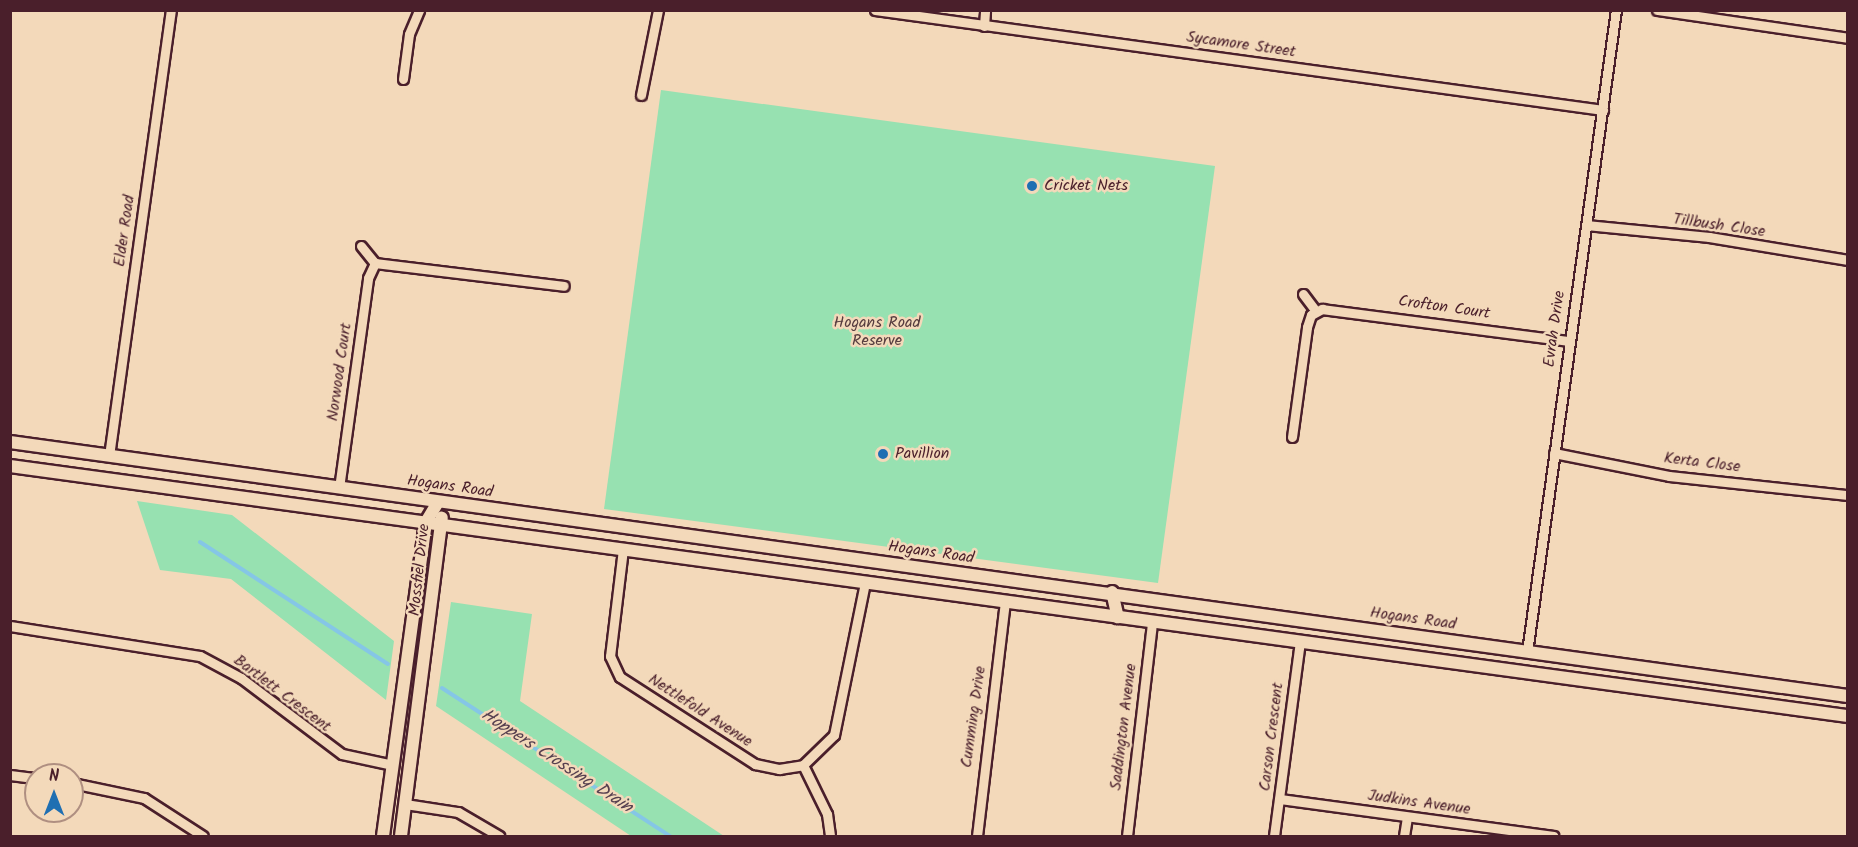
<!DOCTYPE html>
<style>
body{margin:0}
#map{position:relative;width:1858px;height:847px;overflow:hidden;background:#f3d9ba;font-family:Kalam,sans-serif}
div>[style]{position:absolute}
.green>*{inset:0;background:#97e1b1}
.stream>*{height:4px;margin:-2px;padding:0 2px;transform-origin:2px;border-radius:2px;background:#85c6e6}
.roads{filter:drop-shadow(2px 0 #4a1f2b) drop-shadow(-2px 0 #4a1f2b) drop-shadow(0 2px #4a1f2b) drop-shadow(0 -2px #4a1f2b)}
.street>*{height:9px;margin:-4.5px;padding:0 4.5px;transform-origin:4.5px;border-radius:4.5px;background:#f3d9ba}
.secondary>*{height:12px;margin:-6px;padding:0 6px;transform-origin:6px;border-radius:6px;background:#f3d9ba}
.dots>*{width:16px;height:16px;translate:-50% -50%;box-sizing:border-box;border:3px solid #f3d9ba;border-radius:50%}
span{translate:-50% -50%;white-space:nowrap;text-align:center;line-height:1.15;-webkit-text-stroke:5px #f3d9ba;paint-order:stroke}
.street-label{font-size:16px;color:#4a1f2b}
.poi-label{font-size:16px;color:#4a1f2b}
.left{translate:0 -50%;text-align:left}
.park-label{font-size:16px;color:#563c3f}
.water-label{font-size:18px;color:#564050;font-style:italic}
.frame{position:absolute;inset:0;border:12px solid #4a1f2b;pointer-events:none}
.north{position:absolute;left:24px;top:763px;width:60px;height:60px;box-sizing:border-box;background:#f3d9ba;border:2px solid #af8f81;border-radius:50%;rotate:0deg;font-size:16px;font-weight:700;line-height:24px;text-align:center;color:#4a1f2b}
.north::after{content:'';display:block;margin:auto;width:21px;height:27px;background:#1f6fb2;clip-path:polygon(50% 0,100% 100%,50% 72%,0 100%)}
</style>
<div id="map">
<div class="green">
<div style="clip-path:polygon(661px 90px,1215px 166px,1158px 583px,604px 509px)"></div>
<div style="clip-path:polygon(137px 501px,232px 515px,394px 641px,386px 700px,231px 579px,160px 570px)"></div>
<div style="clip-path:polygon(451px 602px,532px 614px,520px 701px,724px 836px,631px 836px,436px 706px)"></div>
</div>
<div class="stream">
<div style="left:200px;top:542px;width:224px;rotate:33deg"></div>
<div style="left:442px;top:688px;width:272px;rotate:33deg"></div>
</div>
<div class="roads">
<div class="street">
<div style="left:875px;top:10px;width:735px;rotate:7.82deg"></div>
<div style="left:1657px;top:10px;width:193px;rotate:8.3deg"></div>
<div style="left:984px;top:26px;width:16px;rotate:-86deg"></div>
<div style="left:403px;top:79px;width:45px;rotate:-82.4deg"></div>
<div style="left:409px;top:34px;width:26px;rotate:-67deg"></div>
<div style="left:641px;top:95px;width:87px;rotate:-78.7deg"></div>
<div style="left:1586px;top:225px;width:124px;rotate:5.6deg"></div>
<div style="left:1709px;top:237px;width:141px;rotate:9.4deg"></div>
<div style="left:361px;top:246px;width:22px;rotate:51deg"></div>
<div style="left:1303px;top:294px;width:21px;rotate:53deg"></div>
<div style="left:1292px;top:437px;width:111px;rotate:-82.2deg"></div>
<div style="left:1307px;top:327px;width:13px;rotate:-72deg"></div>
<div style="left:1311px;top:315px;width:13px;rotate:-29deg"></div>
<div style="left:1322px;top:309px;width:247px;rotate:7.4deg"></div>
<div style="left:1554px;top:453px;width:117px;rotate:11.3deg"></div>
<div style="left:1669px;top:476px;width:180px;rotate:6.1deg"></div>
<div style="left:109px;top:456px;width:450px;rotate:-82.1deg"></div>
<div style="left:339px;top:488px;width:212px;rotate:-82.1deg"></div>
<div style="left:368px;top:278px;width:17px;rotate:-65deg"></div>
<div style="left:375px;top:263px;width:190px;rotate:6.9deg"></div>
<div style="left:623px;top:549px;width:108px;rotate:96.9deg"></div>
<div style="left:610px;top:656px;width:23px;rotate:65deg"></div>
<div style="left:620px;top:677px;width:161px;rotate:32.8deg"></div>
<div style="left:755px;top:764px;width:25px;rotate:12deg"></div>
<div style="left:779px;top:769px;width:24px;rotate:-9deg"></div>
<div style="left:803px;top:765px;width:43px;rotate:-44.1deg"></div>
<div style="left:834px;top:735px;width:156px;rotate:-78.5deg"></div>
<div style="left:10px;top:626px;width:192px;rotate:9deg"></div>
<div style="left:200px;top:656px;width:47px;rotate:28.2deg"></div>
<div style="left:241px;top:678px;width:126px;rotate:37deg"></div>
<div style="left:342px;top:754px;width:52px;rotate:12.2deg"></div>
<div style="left:1527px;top:652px;width:648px;rotate:-82.11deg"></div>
<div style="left:803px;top:765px;width:55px;rotate:63.9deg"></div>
<div style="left:827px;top:814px;width:22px;rotate:82deg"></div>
<div style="left:10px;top:775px;width:26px;rotate:7deg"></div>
<div style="left:72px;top:783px;width:74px;rotate:11.8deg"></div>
<div style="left:144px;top:798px;width:70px;rotate:32.8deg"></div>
<div style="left:1280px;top:799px;width:276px;rotate:7.7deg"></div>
<div style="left:405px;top:804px;width:54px;rotate:8.6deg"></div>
<div style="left:458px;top:812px;width:48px;rotate:30.3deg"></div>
<div style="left:977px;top:836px;width:236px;rotate:-83.2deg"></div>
<div style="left:1127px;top:836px;width:215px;rotate:-83.3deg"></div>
<div style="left:1274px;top:836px;width:196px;rotate:-82.4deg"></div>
<div style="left:1404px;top:836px;width:19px;rotate:-81deg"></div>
</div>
<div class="secondary">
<div style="left:10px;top:442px;width:1855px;rotate:7.87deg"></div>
<div style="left:10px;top:466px;width:1855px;rotate:7.75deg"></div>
<div style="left:1112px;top:592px;width:26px;rotate:77deg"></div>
<div style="left:383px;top:836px;width:317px;rotate:-82.2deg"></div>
<div style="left:426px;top:522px;width:23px;rotate:-59deg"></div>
<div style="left:401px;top:836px;width:321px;rotate:-82.7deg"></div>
</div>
</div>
<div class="dots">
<div style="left:1032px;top:186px;background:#1f6fb2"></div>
<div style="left:883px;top:454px;background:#1f6fb2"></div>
</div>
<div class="street-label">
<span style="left:1241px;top:45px;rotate:8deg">Sycamore Street</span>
<span style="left:1719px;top:226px;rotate:8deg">Tillbush Close</span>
<span style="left:125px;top:231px;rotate:-82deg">Elder Road</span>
<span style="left:1444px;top:308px;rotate:8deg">Crofton Court</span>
<span style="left:1555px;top:329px;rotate:-82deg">Evrah Drive</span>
<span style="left:340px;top:372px;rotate:-82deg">Norwood Court</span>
<span style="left:1702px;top:463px;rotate:7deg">Kerta Close</span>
<span style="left:450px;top:487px;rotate:8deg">Hogans Road</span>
<span style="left:931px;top:553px;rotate:8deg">Hogans Road</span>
<span style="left:420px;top:570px;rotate:-84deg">Mossfiel Drive</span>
<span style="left:1413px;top:619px;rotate:8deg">Hogans Road</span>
<span style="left:282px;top:694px;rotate:37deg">Bartlett Crescent</span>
<span style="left:700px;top:711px;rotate:33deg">Nettlefold Avenue</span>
<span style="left:974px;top:717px;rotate:-82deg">Cumming Drive</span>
<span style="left:1124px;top:727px;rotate:-83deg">Saddington Avenue</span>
<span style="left:1272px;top:737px;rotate:-83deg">Carson Crescent</span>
<span style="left:1419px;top:803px;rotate:8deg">Judkins Avenue</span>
</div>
<div class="poi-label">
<span class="left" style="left:1044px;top:186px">Cricket Nets</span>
<span class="left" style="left:895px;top:454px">Pavillion</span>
</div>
<div class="park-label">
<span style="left:877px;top:332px">Hogans Road<br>Reserve</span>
</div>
<div class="water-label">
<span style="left:556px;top:762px;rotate:33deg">Hoppers Crossing Drain</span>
</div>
<div class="frame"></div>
<div class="north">N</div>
</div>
